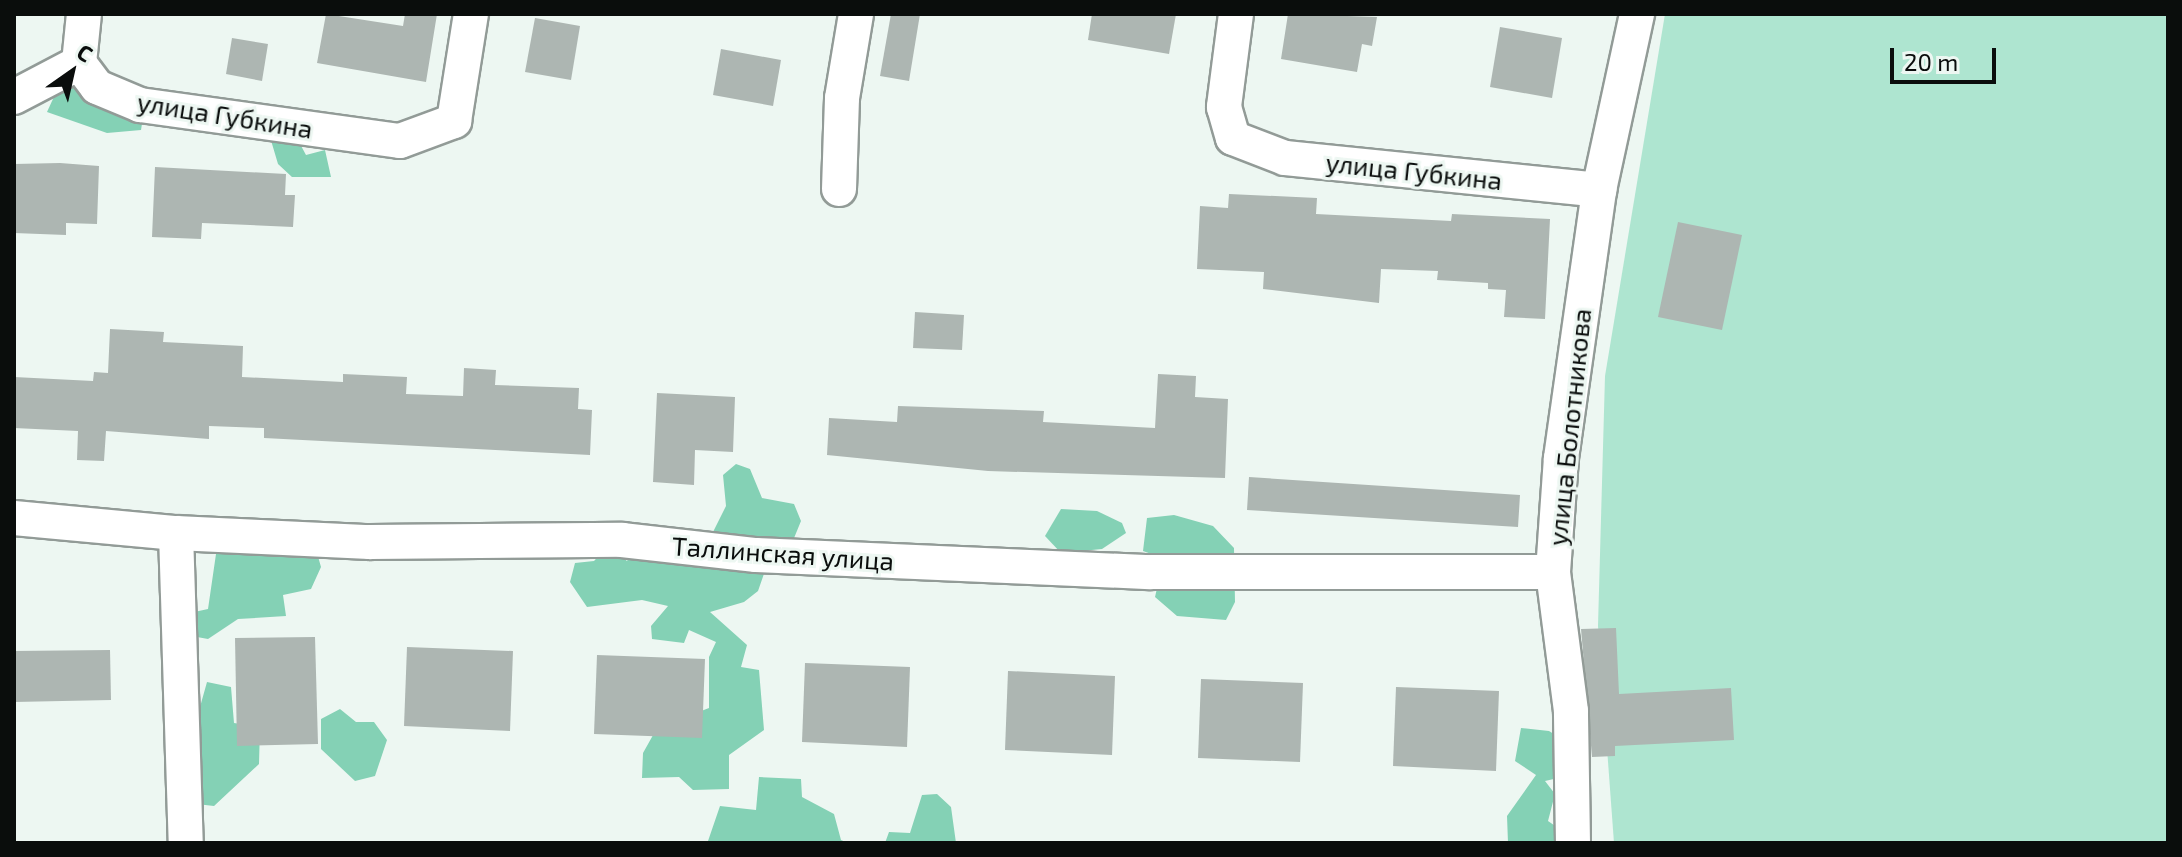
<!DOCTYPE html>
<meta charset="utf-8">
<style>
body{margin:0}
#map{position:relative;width:2182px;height:857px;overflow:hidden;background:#edf7f2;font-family:"Exo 2",sans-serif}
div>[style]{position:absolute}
.green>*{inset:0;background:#aee5d0}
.forest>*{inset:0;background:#84d1b5}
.building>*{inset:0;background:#adb6b2}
.roads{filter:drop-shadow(2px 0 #929b97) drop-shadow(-2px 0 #929b97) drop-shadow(0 2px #929b97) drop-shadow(0 -2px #929b97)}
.street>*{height:34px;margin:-17px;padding:0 17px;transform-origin:17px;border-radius:17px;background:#fff}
span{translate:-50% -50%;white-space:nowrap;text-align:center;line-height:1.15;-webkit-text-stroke:6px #edf7f2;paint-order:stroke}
.street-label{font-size:26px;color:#0a0d0c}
.frame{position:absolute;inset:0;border:16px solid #0a0d0c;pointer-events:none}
.north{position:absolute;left:32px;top:32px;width:80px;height:80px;-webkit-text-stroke:6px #edf7f2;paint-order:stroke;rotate:34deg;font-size:22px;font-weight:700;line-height:32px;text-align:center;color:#0a0d0c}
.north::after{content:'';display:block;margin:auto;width:28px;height:36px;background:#0a0d0c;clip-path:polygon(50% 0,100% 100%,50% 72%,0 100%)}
.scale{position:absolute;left:1890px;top:48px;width:106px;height:36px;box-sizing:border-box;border:4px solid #0a0d0c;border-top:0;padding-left:10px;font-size:24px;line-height:28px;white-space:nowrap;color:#0a0d0c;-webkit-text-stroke:6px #edf7f2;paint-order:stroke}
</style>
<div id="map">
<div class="green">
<div style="clip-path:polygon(1665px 14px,2168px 14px,2168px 843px,1614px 843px,1598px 626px,1605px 376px)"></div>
</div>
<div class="forest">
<div style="clip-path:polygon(85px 86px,144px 111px,141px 130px,107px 133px,47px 112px,58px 88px)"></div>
<div style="clip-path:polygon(270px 137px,299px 142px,306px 155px,325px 150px,331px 177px,292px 177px,278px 164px)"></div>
<div style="clip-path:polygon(736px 464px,750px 469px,762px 498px,794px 504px,801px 521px,792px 543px,767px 565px,758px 591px,744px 602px,710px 612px,747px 645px,741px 667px,759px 670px,764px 730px,729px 755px,729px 789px,693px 790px,679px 777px,642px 778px,643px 753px,657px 728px,709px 708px,709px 657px,716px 642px,689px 630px,684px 643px,652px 639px,651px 626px,668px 606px,642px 600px,587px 607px,570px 582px,575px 563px,594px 561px,608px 546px,627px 561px,643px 534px,734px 546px,713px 532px,726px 506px,723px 475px)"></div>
<div style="clip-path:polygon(1061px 509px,1097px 511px,1122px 523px,1126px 533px,1102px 549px,1061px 553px,1045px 536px)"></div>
<div style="clip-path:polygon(1174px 515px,1213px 526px,1234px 548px,1235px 602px,1226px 620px,1177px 616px,1155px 597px,1158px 584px,1183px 589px,1182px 565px,1143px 551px,1147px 518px)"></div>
<div style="clip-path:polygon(262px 543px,317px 553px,321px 567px,311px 589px,283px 595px,286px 616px,238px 619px,208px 639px,186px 635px,185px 614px,208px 609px,216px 554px)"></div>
<div style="clip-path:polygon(207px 682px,231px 687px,234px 723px,260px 727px,259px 764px,214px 806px,179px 802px,179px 782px)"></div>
<div style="clip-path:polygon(340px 709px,356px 722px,374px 722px,387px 740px,375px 776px,355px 781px,321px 749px,321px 719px)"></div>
<div style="clip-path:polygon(1521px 728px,1549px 731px,1565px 741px,1558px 778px,1545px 781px,1555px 794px,1548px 821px,1561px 830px,1562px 843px,1508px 843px,1507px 816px,1536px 775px,1515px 761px)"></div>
<div style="clip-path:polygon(759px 777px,801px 779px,802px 797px,834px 814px,841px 840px,848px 843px,708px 841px,720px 806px,756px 810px)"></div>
<div style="clip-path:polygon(937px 794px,951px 807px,956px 843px,885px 843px,889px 832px,910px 833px,922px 795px)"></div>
</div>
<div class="building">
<div style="clip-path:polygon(326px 14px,403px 26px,405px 14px,437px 14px,426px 82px,317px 63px)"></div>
<div style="clip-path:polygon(891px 14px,920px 14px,909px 81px,880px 76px)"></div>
<div style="clip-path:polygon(1092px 14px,1176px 14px,1169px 54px,1088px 40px)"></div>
<div style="clip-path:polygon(1288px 14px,1377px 17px,1372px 46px,1362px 44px,1357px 72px,1281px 59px)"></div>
<div style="clip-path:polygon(535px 18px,580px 26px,571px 80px,525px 72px)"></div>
<div style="clip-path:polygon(1500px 27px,1562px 38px,1552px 98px,1490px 87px)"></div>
<div style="clip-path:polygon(232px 38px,268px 44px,262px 81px,226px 74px)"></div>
<div style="clip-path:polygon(721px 49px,781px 60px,773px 106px,713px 95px)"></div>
<div style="clip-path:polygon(60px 163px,99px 166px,97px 224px,66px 223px,66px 235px,14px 233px,14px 164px)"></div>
<div style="clip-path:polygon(155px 167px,286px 174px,285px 195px,295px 195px,293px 227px,202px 223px,201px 239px,152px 237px)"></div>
<div style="clip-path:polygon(1229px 194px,1317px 198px,1316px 214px,1451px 221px,1452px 214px,1550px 219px,1545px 319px,1504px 317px,1506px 290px,1488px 289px,1488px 283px,1437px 280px,1438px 271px,1381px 269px,1379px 303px,1263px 289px,1264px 272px,1197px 269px,1200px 206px,1228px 208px)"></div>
<div style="clip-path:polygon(1678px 222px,1742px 235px,1722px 330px,1658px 317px)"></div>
<div style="clip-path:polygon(915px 312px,964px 315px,962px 350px,913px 348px)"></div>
<div style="clip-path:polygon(110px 329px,164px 332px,163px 342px,243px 346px,242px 377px,343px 382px,343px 374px,407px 377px,406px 394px,463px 396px,464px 368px,496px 370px,495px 385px,579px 388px,578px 409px,592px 410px,590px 455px,264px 438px,264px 428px,209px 426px,209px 439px,106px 431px,104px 461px,77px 460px,78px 431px,14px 428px,14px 377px,93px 381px,94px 372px,108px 373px)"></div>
<div style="clip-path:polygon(1158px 374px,1196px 376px,1195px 397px,1228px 399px,1225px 478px,988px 471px,827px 455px,829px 418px,897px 422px,898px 406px,1044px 411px,1043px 422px,1155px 428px)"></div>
<div style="clip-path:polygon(657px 393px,735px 397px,733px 452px,695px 450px,694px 485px,653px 482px)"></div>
<div style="clip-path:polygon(1249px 477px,1520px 495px,1518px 527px,1247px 510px)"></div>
<div style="clip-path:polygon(1616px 628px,1619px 694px,1731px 688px,1734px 740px,1615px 746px,1615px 756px,1592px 757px,1581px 629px)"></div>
<div style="clip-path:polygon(315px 637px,318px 744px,237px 746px,235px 638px)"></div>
<div style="clip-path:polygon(407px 647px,513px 651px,510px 731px,404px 726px)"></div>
<div style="clip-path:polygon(110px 650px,111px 700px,14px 702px,14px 651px)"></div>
<div style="clip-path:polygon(597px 655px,705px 659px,702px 738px,594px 734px)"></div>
<div style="clip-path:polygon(805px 663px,910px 667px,907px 747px,802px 742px)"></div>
<div style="clip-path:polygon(1008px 671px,1115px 676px,1112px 755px,1005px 750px)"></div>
<div style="clip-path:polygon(1201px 679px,1303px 683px,1300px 762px,1198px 758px)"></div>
<div style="clip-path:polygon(1396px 687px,1499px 691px,1496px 771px,1393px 766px)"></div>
</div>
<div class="roads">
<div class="street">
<div style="left:1236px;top:14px;width:94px;rotate:97.4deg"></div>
<div style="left:1224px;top:107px;width:32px;rotate:74deg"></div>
<div style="left:1233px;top:138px;width:56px;rotate:21deg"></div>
<div style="left:1285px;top:158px;width:316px;rotate:5.8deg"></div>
<div style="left:79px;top:63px;width:49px;rotate:-84.2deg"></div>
<div style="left:14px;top:97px;width:73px;rotate:-27.6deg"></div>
<div style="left:79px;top:63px;width:30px;rotate:53deg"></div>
<div style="left:97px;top:87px;width:47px;rotate:22.7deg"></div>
<div style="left:140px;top:105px;width:262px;rotate:7.9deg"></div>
<div style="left:400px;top:141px;width:58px;rotate:-20.3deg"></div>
<div style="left:454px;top:121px;width:108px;rotate:-81deg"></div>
<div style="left:839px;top:189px;width:91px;rotate:-88.1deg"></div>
<div style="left:842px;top:98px;width:85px;rotate:-80.5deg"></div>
<div style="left:14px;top:518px;width:163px;rotate:5.3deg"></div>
<div style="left:176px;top:533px;width:194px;rotate:2.7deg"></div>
<div style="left:370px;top:542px;width:252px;rotate:-0.5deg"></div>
<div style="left:622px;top:540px;width:135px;rotate:6.4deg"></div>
<div style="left:756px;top:555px;width:395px;rotate:2.5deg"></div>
<div style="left:1151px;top:572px;width:402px"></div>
<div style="left:176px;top:533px;width:310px;rotate:88.2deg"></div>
<div style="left:1573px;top:843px;width:132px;rotate:-90.9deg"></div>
<div style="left:1571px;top:711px;width:140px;rotate:-97.4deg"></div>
<div style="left:1553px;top:572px;width:114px;rotate:-86deg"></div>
<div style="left:1561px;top:458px;width:271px;rotate:-81.9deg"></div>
<div style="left:1599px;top:190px;width:180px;rotate:-77.8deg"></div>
</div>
</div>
<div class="street-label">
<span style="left:225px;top:115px;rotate:9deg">улица Губкина</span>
<span style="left:1414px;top:171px;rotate:6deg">улица Губкина</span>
<span style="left:1569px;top:427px;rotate:-84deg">улица Болотникова</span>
<span style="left:783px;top:553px;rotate:4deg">Таллинская улица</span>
</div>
<div class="frame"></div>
<div class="north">С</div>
<div class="scale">20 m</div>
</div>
